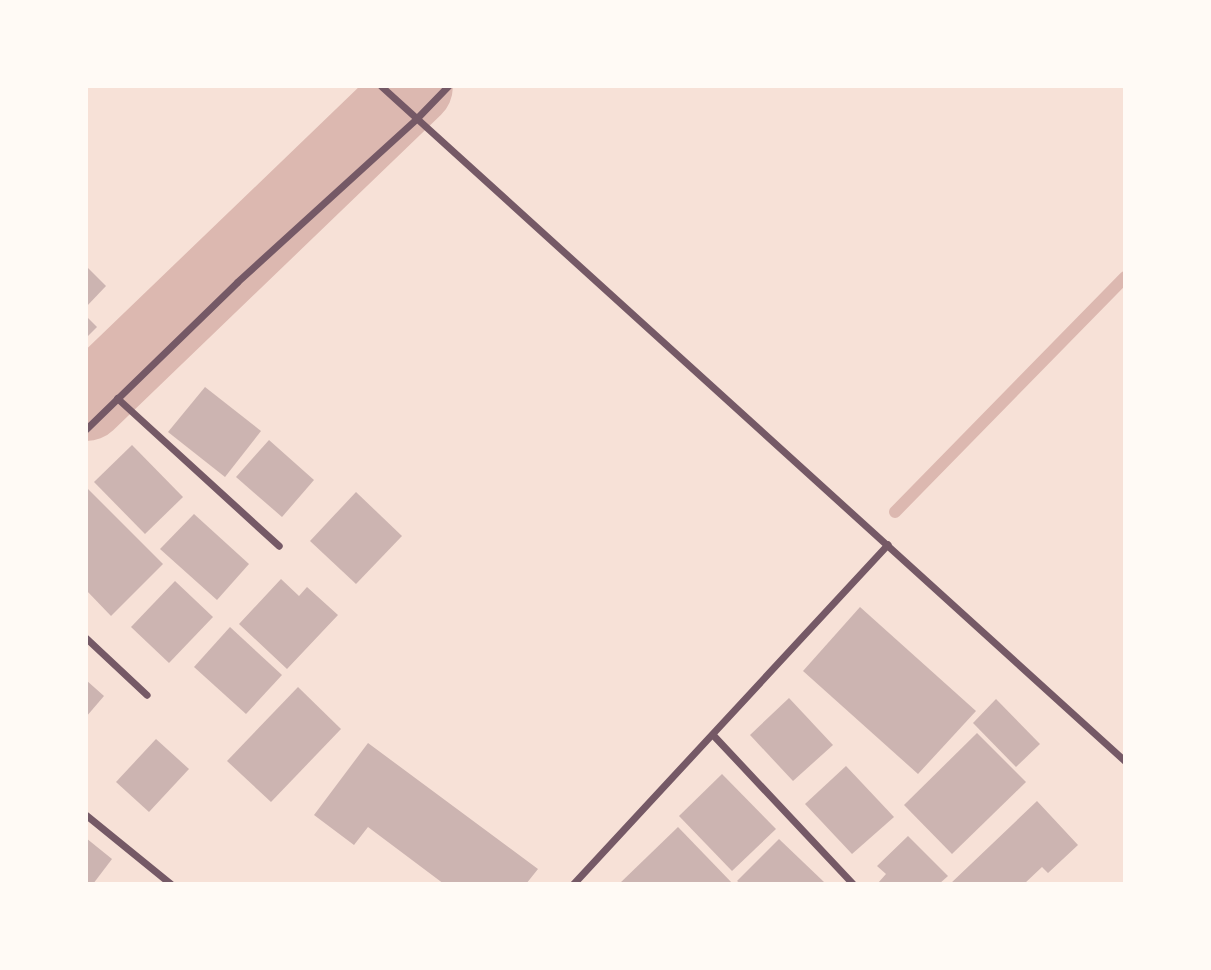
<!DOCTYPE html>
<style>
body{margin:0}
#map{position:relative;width:1211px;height:970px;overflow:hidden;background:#f7e1d7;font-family:Commissioner,sans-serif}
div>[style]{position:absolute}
.stream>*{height:12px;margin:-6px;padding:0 6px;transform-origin:6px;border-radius:6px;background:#dcb8b0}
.river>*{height:77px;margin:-38.5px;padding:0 38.5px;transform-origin:38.5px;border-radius:38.5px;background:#dcb8b0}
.building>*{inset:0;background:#ccb4b1}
.minor>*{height:7px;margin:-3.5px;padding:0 3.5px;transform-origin:3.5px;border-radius:3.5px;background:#755966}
span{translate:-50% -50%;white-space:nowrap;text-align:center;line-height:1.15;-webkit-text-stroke:7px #fffaf5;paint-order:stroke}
.frame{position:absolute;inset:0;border:88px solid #fffaf5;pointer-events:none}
</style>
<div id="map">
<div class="stream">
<div style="left:895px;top:512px;width:329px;rotate:-45.6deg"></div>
</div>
<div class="river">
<div style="left:86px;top:402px;width:455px;rotate:-43.9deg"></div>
</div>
<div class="building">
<div style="clip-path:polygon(86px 266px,106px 286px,86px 307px)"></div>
<div style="clip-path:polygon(86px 316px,97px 327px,86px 338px)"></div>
<div style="clip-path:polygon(205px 387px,261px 431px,225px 477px,168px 432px)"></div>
<div style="clip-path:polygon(269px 440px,314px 480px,282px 517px,236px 477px)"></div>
<div style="clip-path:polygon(132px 445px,183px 497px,145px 534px,94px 482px)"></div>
<div style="clip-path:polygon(86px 487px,163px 564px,111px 616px,86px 590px)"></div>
<div style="clip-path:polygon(356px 492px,402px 536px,356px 584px,310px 541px)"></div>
<div style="clip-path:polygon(194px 514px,249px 564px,217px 600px,160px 549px)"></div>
<div style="clip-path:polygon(281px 579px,299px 596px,307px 587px,338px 615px,287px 669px,239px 624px)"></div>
<div style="clip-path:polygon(175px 581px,213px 617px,169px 663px,131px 627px)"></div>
<div style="clip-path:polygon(860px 607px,976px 711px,918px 774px,803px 671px)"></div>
<div style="clip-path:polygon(230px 627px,282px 675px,246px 714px,194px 667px)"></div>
<div style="clip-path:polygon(86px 680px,104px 696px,86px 717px)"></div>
<div style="clip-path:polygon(298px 687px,341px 729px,271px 802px,227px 761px)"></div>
<div style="clip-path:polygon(789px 698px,833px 745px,793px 781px,750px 735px)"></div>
<div style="clip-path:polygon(996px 699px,1040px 744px,1016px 767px,973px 723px)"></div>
<div style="clip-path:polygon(977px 733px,1026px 782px,952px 854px,904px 805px)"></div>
<div style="clip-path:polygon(156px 739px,189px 769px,149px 812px,116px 782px)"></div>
<div style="clip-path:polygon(368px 743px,538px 869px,526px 884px,444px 884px,368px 827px,354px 845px,314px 815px)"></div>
<div style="clip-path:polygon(846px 766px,894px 817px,852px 854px,805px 804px)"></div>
<div style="clip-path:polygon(722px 774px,776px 829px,732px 871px,679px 816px)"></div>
<div style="clip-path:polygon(1037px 801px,1078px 845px,1048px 873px,1042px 867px,1024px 884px,950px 884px)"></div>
<div style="clip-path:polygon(678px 827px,733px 884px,619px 884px)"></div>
<div style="clip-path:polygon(908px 836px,948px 876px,939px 884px,878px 883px,886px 874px,877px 866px)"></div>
<div style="clip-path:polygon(86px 838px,112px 859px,93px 884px,86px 884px)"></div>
<div style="clip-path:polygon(779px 839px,824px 882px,821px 884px,741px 884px,737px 881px)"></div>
</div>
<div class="minor">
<div style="left:381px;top:86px;width:1005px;rotate:42.22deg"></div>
<div style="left:117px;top:398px;width:219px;rotate:42.4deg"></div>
<div style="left:86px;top:429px;width:211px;rotate:-44.2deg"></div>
<div style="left:237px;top:282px;width:244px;rotate:-42.3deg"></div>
<div style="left:417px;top:118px;width:45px;rotate:-45.9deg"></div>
<div style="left:86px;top:638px;width:83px;rotate:43.1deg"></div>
<div style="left:713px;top:735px;width:204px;rotate:46.8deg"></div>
<div style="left:86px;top:815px;width:109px;rotate:39.1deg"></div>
<div style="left:573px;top:884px;width:463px;rotate:-47.2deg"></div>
</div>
<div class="frame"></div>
</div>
